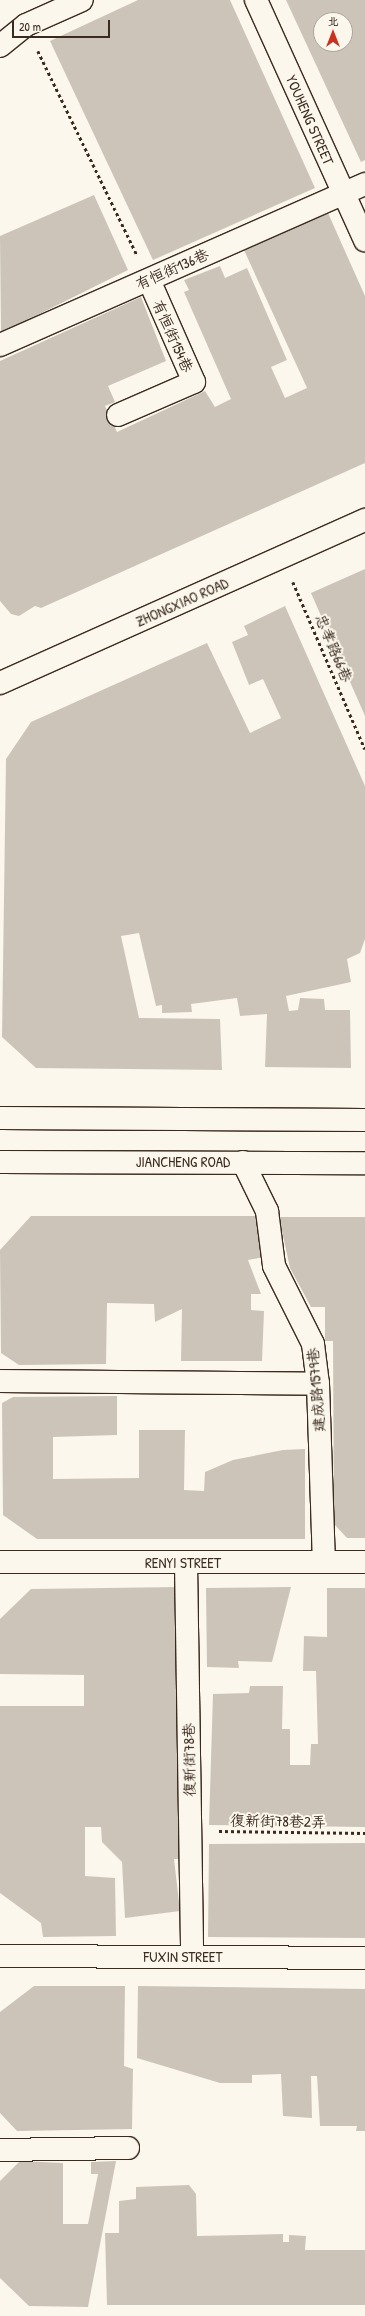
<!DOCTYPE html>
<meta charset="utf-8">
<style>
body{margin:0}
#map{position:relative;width:365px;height:2316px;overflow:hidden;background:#fbf7ec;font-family:"Patrick Hand","LXGW WenKai TC",sans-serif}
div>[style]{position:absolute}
.building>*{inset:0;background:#ccc4b9}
.path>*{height:2.5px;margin-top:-1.25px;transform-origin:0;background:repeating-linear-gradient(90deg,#3b2a1e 0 3px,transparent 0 6px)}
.roads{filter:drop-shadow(1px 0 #3b2a1e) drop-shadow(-1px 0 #3b2a1e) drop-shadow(0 1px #3b2a1e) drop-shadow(0 -1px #3b2a1e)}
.minor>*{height:22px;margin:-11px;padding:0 11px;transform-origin:11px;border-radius:11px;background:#fbf7ec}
span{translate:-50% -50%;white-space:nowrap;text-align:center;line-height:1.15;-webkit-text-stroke:4px #fbf7ec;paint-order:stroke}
.street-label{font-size:15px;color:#3b2a1e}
.north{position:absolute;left:313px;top:12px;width:40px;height:40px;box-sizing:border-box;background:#fbf7ec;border:1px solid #aea59a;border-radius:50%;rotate:0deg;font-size:11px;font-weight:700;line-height:16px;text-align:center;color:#3b2a1e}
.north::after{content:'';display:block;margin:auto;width:14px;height:18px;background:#c8321e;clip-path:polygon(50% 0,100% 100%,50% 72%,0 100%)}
.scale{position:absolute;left:12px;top:20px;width:98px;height:18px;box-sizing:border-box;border:2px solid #3b2a1e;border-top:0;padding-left:5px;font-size:12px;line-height:14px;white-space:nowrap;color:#3b2a1e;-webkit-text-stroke:3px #fbf7ec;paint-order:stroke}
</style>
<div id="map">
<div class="building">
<div style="clip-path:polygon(138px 0,230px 0,315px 188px,153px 260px,50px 41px)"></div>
<div style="clip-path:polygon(evenodd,286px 0,365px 0,365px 160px,361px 162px,286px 0,321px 20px,345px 20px,345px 44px,321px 44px,321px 20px)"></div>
<div style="clip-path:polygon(94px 195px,128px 270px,1px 333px,0 236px)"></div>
<div style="clip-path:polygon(328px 213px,365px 296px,365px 463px,41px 608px,35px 606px,19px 616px,11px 614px,0 601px,0 361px,141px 297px,166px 361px,108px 386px,115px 402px,105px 406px,117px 432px,205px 391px,215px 407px,231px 399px,184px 292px,189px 290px,184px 280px,220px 266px,225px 278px,247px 268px,287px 360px,271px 367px,285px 398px,307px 388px,244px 250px)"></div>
<div style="clip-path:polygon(365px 569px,365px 716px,311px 593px)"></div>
<div style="clip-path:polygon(285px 606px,365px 786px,365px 939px,360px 953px,347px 959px,351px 982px,286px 996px,289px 1011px,298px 1010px,300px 998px,324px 999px,325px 1010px,350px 1010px,351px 1068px,265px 1067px,267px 1014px,240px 1016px,237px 998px,191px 1004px,192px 1012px,162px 1013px,162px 1005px,156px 1006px,139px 933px,121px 936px,139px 1018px,220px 1019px,222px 1070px,36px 1068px,2px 1037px,6px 759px,31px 722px,207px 643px,250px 733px,281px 718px,263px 679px,249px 685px,232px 642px,248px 635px,244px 626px)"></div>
<div style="clip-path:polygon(31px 1216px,261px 1216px,264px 1257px,248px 1260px,261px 1294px,251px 1294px,251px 1310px,264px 1311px,262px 1361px,181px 1361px,182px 1309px,155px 1322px,154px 1304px,107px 1303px,106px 1364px,19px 1365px,1px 1353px,0 1250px)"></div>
<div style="clip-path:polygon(279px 1217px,365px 1217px,365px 1538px,347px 1538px,334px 1524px,333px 1341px,325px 1341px,325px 1307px,311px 1307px,290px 1268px)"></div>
<div style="clip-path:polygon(117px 1396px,117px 1435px,53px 1437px,53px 1479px,139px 1478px,139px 1430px,185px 1430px,184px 1490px,204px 1491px,205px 1472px,233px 1460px,283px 1450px,305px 1449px,305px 1539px,37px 1539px,3px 1515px,2px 1403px,13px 1397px)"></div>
<div style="clip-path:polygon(180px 1587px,181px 1859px,174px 1859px,180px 1911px,125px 1918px,122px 1862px,102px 1842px,101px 1827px,85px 1827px,85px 1876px,115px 1878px,116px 1936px,43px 1937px,41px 1923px,0 1893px,0 1706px,84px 1706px,84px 1675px,0 1674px,0 1619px,31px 1589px)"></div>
<div style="clip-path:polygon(291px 1587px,272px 1662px,238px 1661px,239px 1668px,207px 1667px,206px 1588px)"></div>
<div style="clip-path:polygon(327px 1588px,365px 1588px,365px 1827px,209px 1825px,213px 1694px,249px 1693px,250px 1686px,283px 1686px,282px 1729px,290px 1729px,290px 1765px,310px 1765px,311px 1744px,318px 1744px,316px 1671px,303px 1671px,304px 1636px,327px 1637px)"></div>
<div style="clip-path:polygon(365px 1843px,365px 1938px,208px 1937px,209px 1844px)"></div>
<div style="clip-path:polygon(34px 1986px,125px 1986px,124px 2066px,133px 2069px,132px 2129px,17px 2131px,0 2113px,0 2012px)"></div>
<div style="clip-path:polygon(138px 1986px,365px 1989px,365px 2131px,356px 2131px,357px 2126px,320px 2126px,317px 2076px,311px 2076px,312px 2118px,283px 2116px,281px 2074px,252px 2075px,252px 2083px,220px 2083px,137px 2058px)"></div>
<div style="clip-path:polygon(20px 2161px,63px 2163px,63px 2224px,88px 2224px,98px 2174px,91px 2174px,91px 2162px,116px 2161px,88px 2307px,29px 2306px,0 2278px,0 2181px)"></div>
<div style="clip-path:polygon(189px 2185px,196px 2194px,197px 2236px,283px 2234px,283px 2242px,289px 2242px,289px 2235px,306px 2236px,305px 2250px,365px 2250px,365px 2305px,107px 2305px,105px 2233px,119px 2233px,119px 2201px,136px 2199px,136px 2187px)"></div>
</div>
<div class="path">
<div style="left:38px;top:51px;width:227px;rotate:64.1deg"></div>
<div style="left:293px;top:582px;width:182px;rotate:66.7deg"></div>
<div style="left:219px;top:1831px;width:146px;rotate:0.8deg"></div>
</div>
<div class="roads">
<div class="minor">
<div style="left:256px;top:0;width:264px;rotate:65.6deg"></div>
<div style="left:0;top:46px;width:33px;rotate:-39deg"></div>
<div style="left:26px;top:25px;width:61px;rotate:-24.1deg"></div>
<div style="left:0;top:345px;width:399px;rotate:-23.8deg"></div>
<div style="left:118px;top:415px;width:83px;rotate:-23.5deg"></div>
<div style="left:194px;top:382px;width:111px;rotate:-113.8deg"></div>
<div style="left:0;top:683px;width:400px;rotate:-24.1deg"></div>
<div style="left:0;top:1118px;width:365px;rotate:0.3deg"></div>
<div style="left:0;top:1162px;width:365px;rotate:0.2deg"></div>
<div style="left:243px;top:1162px;width:55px;rotate:63.9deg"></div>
<div style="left:267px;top:1211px;width:55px;rotate:82.7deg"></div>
<div style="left:274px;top:1266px;width:87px;rotate:63.4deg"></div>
<div style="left:313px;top:1344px;width:40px;rotate:82.9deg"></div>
<div style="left:318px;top:1384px;width:177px;rotate:88.1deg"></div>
<div style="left:0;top:1381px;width:318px;rotate:0.5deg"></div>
<div style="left:0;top:1562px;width:365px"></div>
<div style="left:186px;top:1563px;width:393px;rotate:89.1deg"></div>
<div style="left:0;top:1956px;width:365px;rotate:0.3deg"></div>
<div style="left:0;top:2150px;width:128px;rotate:-0.9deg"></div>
</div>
</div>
<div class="street-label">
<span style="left:310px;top:120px;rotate:66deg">YOUHENG STREET</span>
<span style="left:172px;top:269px;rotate:-24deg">有恒街136巷</span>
<span style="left:173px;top:336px;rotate:66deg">有恒街154巷</span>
<span style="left:182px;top:602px;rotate:-24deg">ZHONGXIAO ROAD</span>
<span style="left:334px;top:648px;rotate:67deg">忠孝路66巷</span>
<span style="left:183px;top:1162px">JIANCHENG ROAD</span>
<span style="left:316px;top:1390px;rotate:-95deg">建成路1579巷</span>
<span style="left:183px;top:1563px">RENYI STREET</span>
<span style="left:189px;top:1760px;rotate:-91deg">復新街78巷</span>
<span style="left:278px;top:1821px;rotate:1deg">復新街78巷2弄</span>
<span style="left:183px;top:1957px">FUXIN STREET</span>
</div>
<div class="north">北</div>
<div class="scale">20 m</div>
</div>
